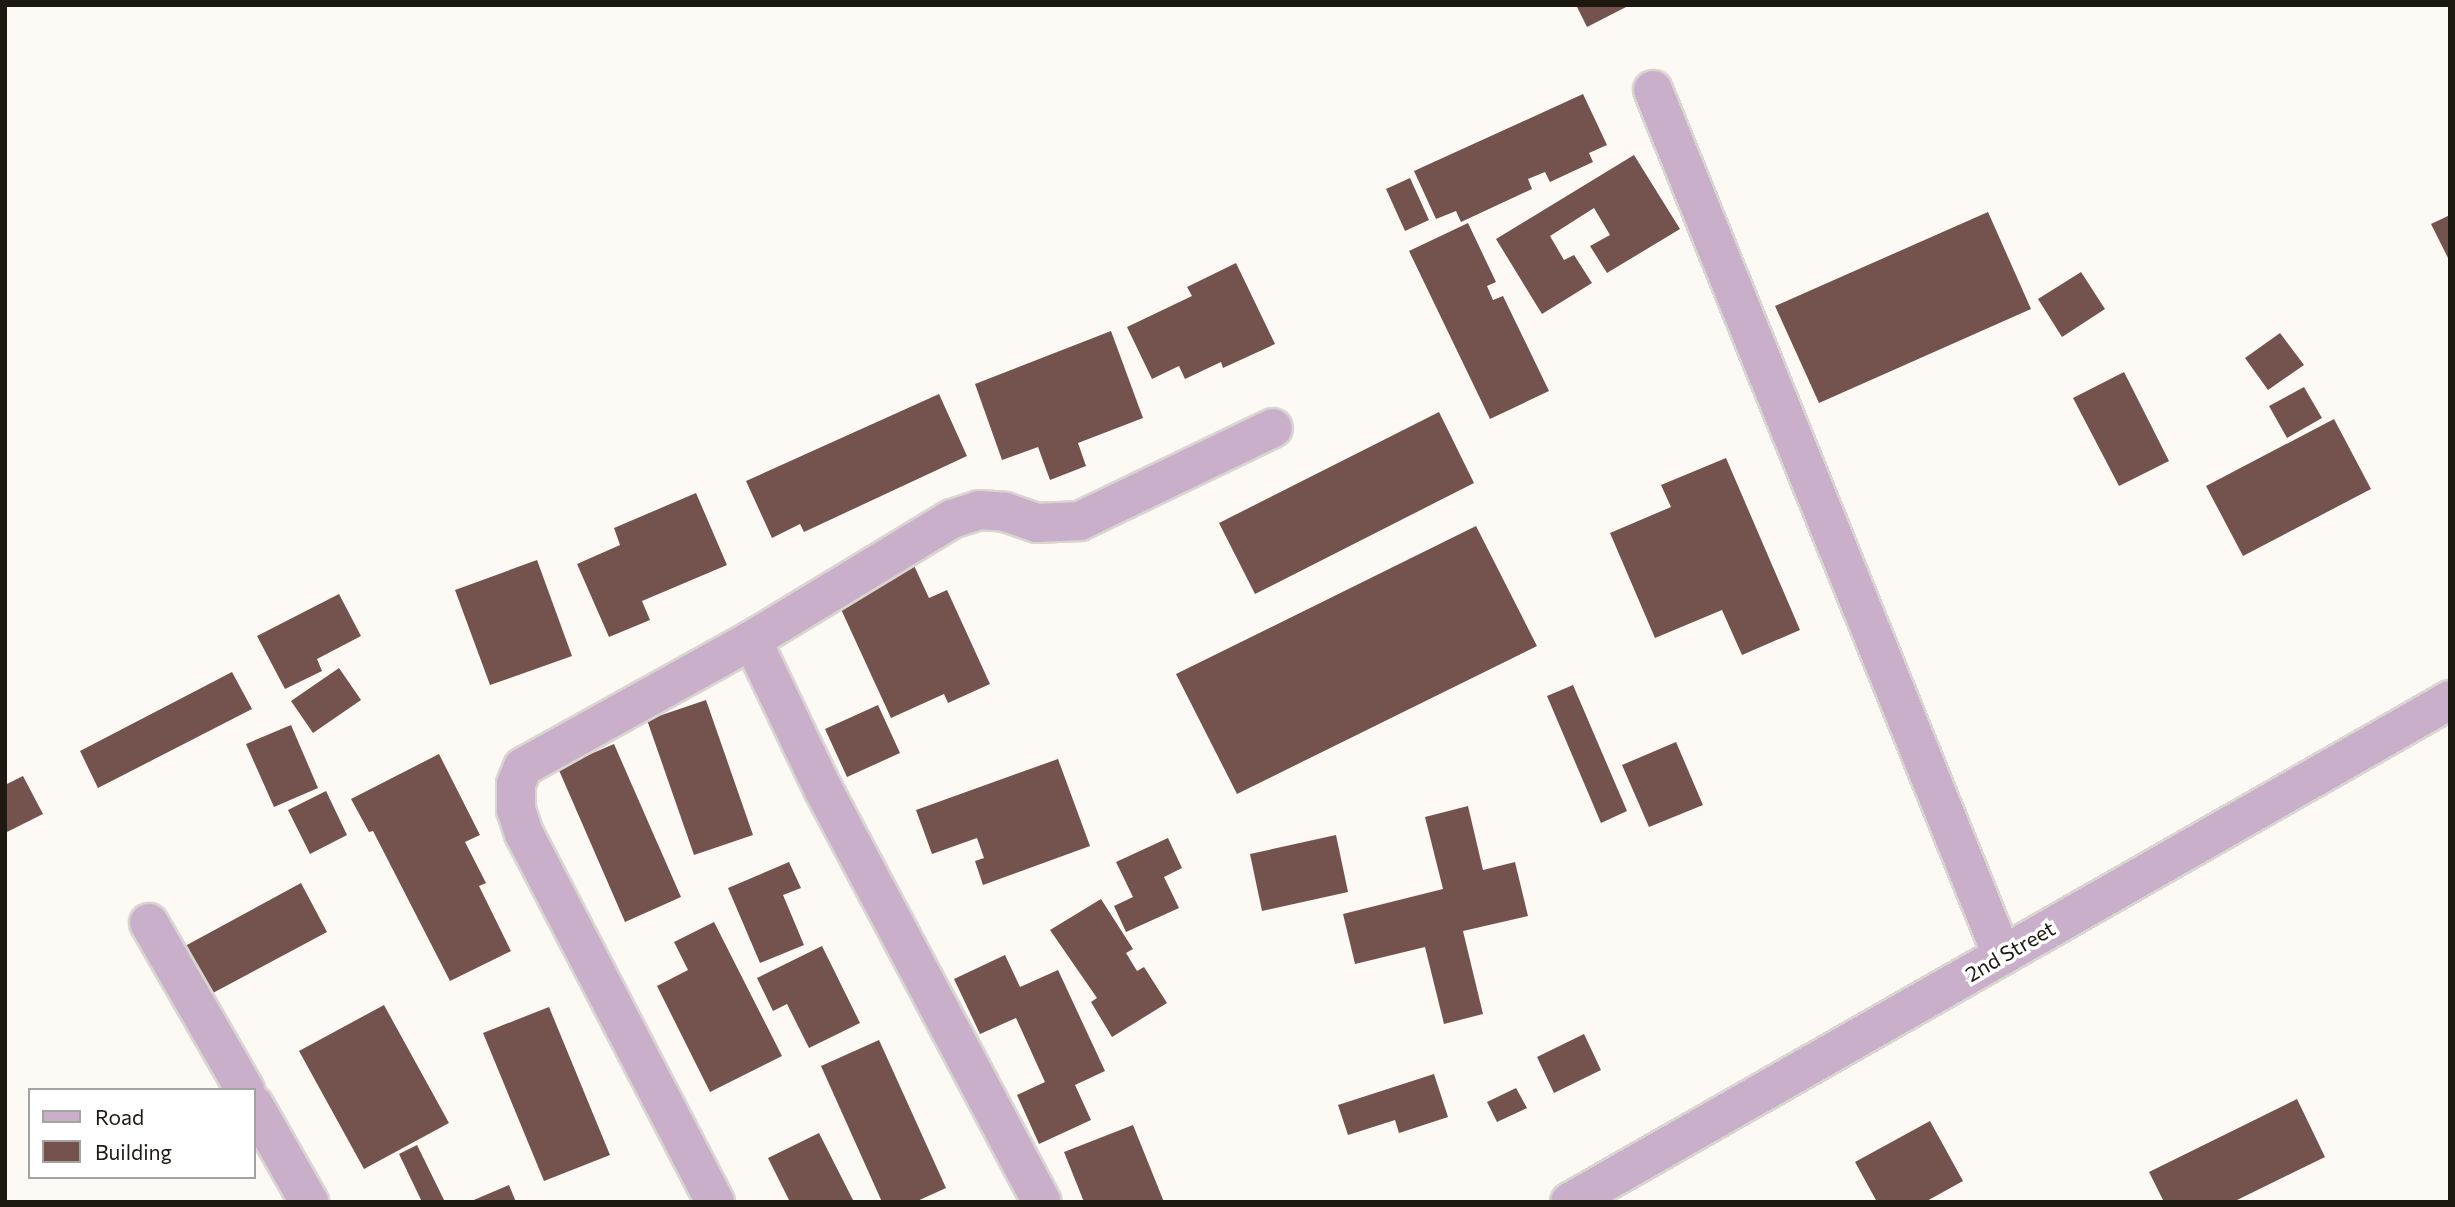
<!DOCTYPE html>
<style>
body{margin:0}
#map{position:relative;width:2455px;height:1207px;overflow:hidden;background:#fdfaf6;font-family:Commissioner,sans-serif}
div>[style]{position:absolute}
.building>*{inset:0;background:#74524e}
.roads{filter:drop-shadow(2px 0 #d9d6d1) drop-shadow(-2px 0 #d9d6d1) drop-shadow(0 2px #d9d6d1) drop-shadow(0 -2px #d9d6d1)}
.street>*{height:38px;margin:-19px;padding:0 19px;transform-origin:19px;border-radius:19px;background:#c9afca}
span{translate:-50% -50%;white-space:nowrap;text-align:center;line-height:1.15;-webkit-text-stroke:7px #fff;paint-order:stroke}
.street-label{font-size:21px;color:#1d1810}
.frame{position:absolute;inset:0;border:7px solid #1d1810;pointer-events:none}
.legend{position:absolute;left:28px;top:1088px;width:228px;height:91px;box-sizing:border-box;background:#fff;border:2px solid #a5a39f;margin:0;padding:9px 12px;list-style:none;font-size:21px;color:#1d1810}
.legend li{display:flex;align-items:center;gap:14px;height:35px}
.legend b{width:35px;border:2px solid #a5a39f}
</style>
<div id="map">
<div class="building">
<div style="clip-path:polygon(1576px 5px,1630px 5px,1587px 27px)"></div>
<div style="clip-path:polygon(1583px 94px,1607px 145px,1589px 153px,1593px 162px,1550px 182px,1545px 172px,1528px 179px,1532px 189px,1461px 222px,1456px 211px,1436px 219px,1414px 171px)"></div>
<div style="clip-path:polygon(1634px 155px,1680px 229px,1607px 273px,1590px 246px,1610px 235px,1594px 208px,1550px 236px,1564px 260px,1574px 255px,1592px 283px,1542px 314px,1496px 239px)"></div>
<div style="clip-path:polygon(1410px 178px,1429px 220px,1405px 231px,1386px 189px)"></div>
<div style="clip-path:polygon(1988px 212px,2031px 309px,1819px 403px,1775px 306px)"></div>
<div style="clip-path:polygon(2450px 215px,2450px 262px,2431px 224px)"></div>
<div style="clip-path:polygon(1468px 223px,1496px 282px,1487px 286px,1493px 300px,1503px 296px,1549px 391px,1490px 419px,1409px 251px)"></div>
<div style="clip-path:polygon(1236px 263px,1275px 344px,1223px 368px,1221px 362px,1185px 379px,1179px 366px,1152px 379px,1127px 327px,1192px 296px,1187px 287px)"></div>
<div style="clip-path:polygon(2081px 272px,2105px 309px,2062px 337px,2038px 299px)"></div>
<div style="clip-path:polygon(1111px 331px,1143px 418px,1078px 443px,1086px 466px,1050px 480px,1038px 447px,1002px 460px,975px 384px)"></div>
<div style="clip-path:polygon(2280px 333px,2304px 365px,2268px 390px,2245px 358px)"></div>
<div style="clip-path:polygon(2124px 372px,2169px 461px,2119px 486px,2073px 398px)"></div>
<div style="clip-path:polygon(2304px 387px,2322px 418px,2287px 438px,2269px 406px)"></div>
<div style="clip-path:polygon(939px 394px,967px 456px,804px 532px,800px 524px,772px 538px,746px 481px)"></div>
<div style="clip-path:polygon(1439px 412px,1474px 483px,1255px 594px,1219px 523px)"></div>
<div style="clip-path:polygon(2334px 419px,2371px 489px,2243px 556px,2206px 486px)"></div>
<div style="clip-path:polygon(1726px 458px,1800px 630px,1742px 655px,1722px 610px,1655px 638px,1610px 533px,1671px 507px,1661px 485px)"></div>
<div style="clip-path:polygon(696px 493px,727px 565px,642px 601px,650px 620px,609px 637px,577px 564px,620px 545px,614px 528px)"></div>
<div style="clip-path:polygon(1476px 526px,1537px 646px,1237px 794px,1176px 674px)"></div>
<div style="clip-path:polygon(911px 559px,929px 598px,947px 590px,990px 684px,948px 703px,944px 694px,891px 718px,834px 594px)"></div>
<div style="clip-path:polygon(537px 560px,572px 656px,490px 685px,455px 590px)"></div>
<div style="clip-path:polygon(339px 594px,361px 636px,317px 659px,322px 671px,285px 689px,257px 636px)"></div>
<div style="clip-path:polygon(339px 668px,361px 700px,313px 733px,291px 701px)"></div>
<div style="clip-path:polygon(232px 672px,252px 709px,98px 788px,80px 751px)"></div>
<div style="clip-path:polygon(1573px 685px,1627px 811px,1601px 823px,1547px 696px)"></div>
<div style="clip-path:polygon(706px 700px,753px 835px,694px 855px,647px 720px)"></div>
<div style="clip-path:polygon(878px 705px,900px 753px,847px 777px,825px 729px)"></div>
<div style="clip-path:polygon(291px 725px,318px 788px,274px 807px,246px 744px)"></div>
<div style="clip-path:polygon(1676px 742px,1703px 805px,1649px 827px,1622px 765px)"></div>
<div style="clip-path:polygon(614px 744px,681px 897px,625px 922px,558px 768px)"></div>
<div style="clip-path:polygon(439px 754px,480px 835px,465px 842px,486px 883px,479px 886px,511px 951px,450px 981px,373px 831px,369px 832px,351px 799px)"></div>
<div style="clip-path:polygon(1058px 759px,1090px 846px,983px 885px,975px 861px,984px 858px,977px 838px,932px 854px,916px 810px)"></div>
<div style="clip-path:polygon(23px 776px,43px 814px,5px 833px,5px 785px)"></div>
<div style="clip-path:polygon(326px 791px,347px 835px,310px 854px,288px 810px)"></div>
<div style="clip-path:polygon(1468px 806px,1483px 870px,1515px 862px,1528px 916px,1463px 931px,1483px 1014px,1444px 1024px,1425px 947px,1355px 964px,1343px 914px,1443px 889px,1425px 817px)"></div>
<div style="clip-path:polygon(1336px 835px,1348px 892px,1262px 911px,1250px 854px)"></div>
<div style="clip-path:polygon(1168px 838px,1182px 868px,1164px 877px,1179px 908px,1126px 932px,1114px 906px,1133px 897px,1116px 862px)"></div>
<div style="clip-path:polygon(789px 862px,801px 888px,783px 895px,804px 945px,760px 963px,728px 888px)"></div>
<div style="clip-path:polygon(301px 883px,327px 932px,211px 994px,185px 946px)"></div>
<div style="clip-path:polygon(1101px 899px,1133px 949px,1126px 953px,1137px 971px,1144px 967px,1167px 1003px,1112px 1037px,1091px 1002px,1097px 998px,1050px 930px)"></div>
<div style="clip-path:polygon(714px 922px,782px 1056px,710px 1092px,657px 986px,688px 970px,674px 942px)"></div>
<div style="clip-path:polygon(822px 946px,860px 1023px,809px 1048px,787px 1004px,773px 1011px,757px 978px)"></div>
<div style="clip-path:polygon(1005px 955px,1020px 987px,1058px 970px,1105px 1071px,1075px 1085px,1091px 1120px,1039px 1144px,1017px 1095px,1045px 1082px,1016px 1018px,980px 1034px,954px 979px)"></div>
<div style="clip-path:polygon(384px 1005px,449px 1123px,364px 1169px,299px 1051px)"></div>
<div style="clip-path:polygon(549px 1007px,610px 1155px,544px 1181px,483px 1033px)"></div>
<div style="clip-path:polygon(1584px 1034px,1601px 1070px,1554px 1093px,1537px 1057px)"></div>
<div style="clip-path:polygon(879px 1040px,946px 1188px,915px 1202px,882px 1202px,821px 1066px)"></div>
<div style="clip-path:polygon(1434px 1074px,1448px 1117px,1399px 1133px,1395px 1120px,1348px 1135px,1338px 1105px)"></div>
<div style="clip-path:polygon(1516px 1088px,1527px 1108px,1497px 1122px,1487px 1102px)"></div>
<div style="clip-path:polygon(2297px 1099px,2325px 1157px,2233px 1202px,2164px 1202px,2149px 1172px)"></div>
<div style="clip-path:polygon(1930px 1121px,1963px 1181px,1925px 1202px,1877px 1202px,1855px 1162px)"></div>
<div style="clip-path:polygon(1133px 1125px,1164px 1202px,1084px 1202px,1064px 1152px)"></div>
<div style="clip-path:polygon(819px 1133px,854px 1202px,790px 1202px,768px 1158px)"></div>
<div style="clip-path:polygon(417px 1145px,445px 1202px,422px 1202px,399px 1154px)"></div>
<div style="clip-path:polygon(509px 1185px,516px 1202px,469px 1202px)"></div>
</div>
<div class="roads">
<div class="street">
<div style="left:1653px;top:90px;width:933px;rotate:68.03deg"></div>
<div style="left:752px;top:640px;width:165px;rotate:64.5deg"></div>
<div style="left:823px;top:789px;width:467px;rotate:62.1deg"></div>
<div style="left:149px;top:923px;width:193px;rotate:60.1deg"></div>
<div style="left:254px;top:1105px;width:112px;rotate:60.4deg"></div>
<div style="left:715px;top:1202px;width:415px;rotate:-117.4deg"></div>
<div style="left:524px;top:834px;width:25px;rotate:-108deg"></div>
<div style="left:516px;top:810px;width:26px;rotate:-90deg"></div>
<div style="left:516px;top:784px;width:18px;rotate:-68deg"></div>
<div style="left:523px;top:767px;width:262px;rotate:-29deg"></div>
<div style="left:752px;top:640px;width:234px;rotate:-31.2deg"></div>
<div style="left:952px;top:519px;width:28px;rotate:-18deg"></div>
<div style="left:979px;top:510px;width:26px;rotate:4deg"></div>
<div style="left:1005px;top:512px;width:34px;rotate:19deg"></div>
<div style="left:1037px;top:523px;width:43px;rotate:-2.7deg"></div>
<div style="left:1080px;top:521px;width:214px;rotate:-25.7deg"></div>
<div style="left:1570px;top:1202px;width:1013px;rotate:-29.7deg"></div>
</div>
</div>
<div class="street-label">
<span style="left:2010px;top:951px;rotate:-30deg">2nd Street</span>
</div>
<div class="frame"></div>
<ul class="legend">
<li><b style="height:9px;background:#c9afca"></b>Road</li>
<li><b style="height:19px;background:#74524e"></b>Building</li>
</ul>
</div>
